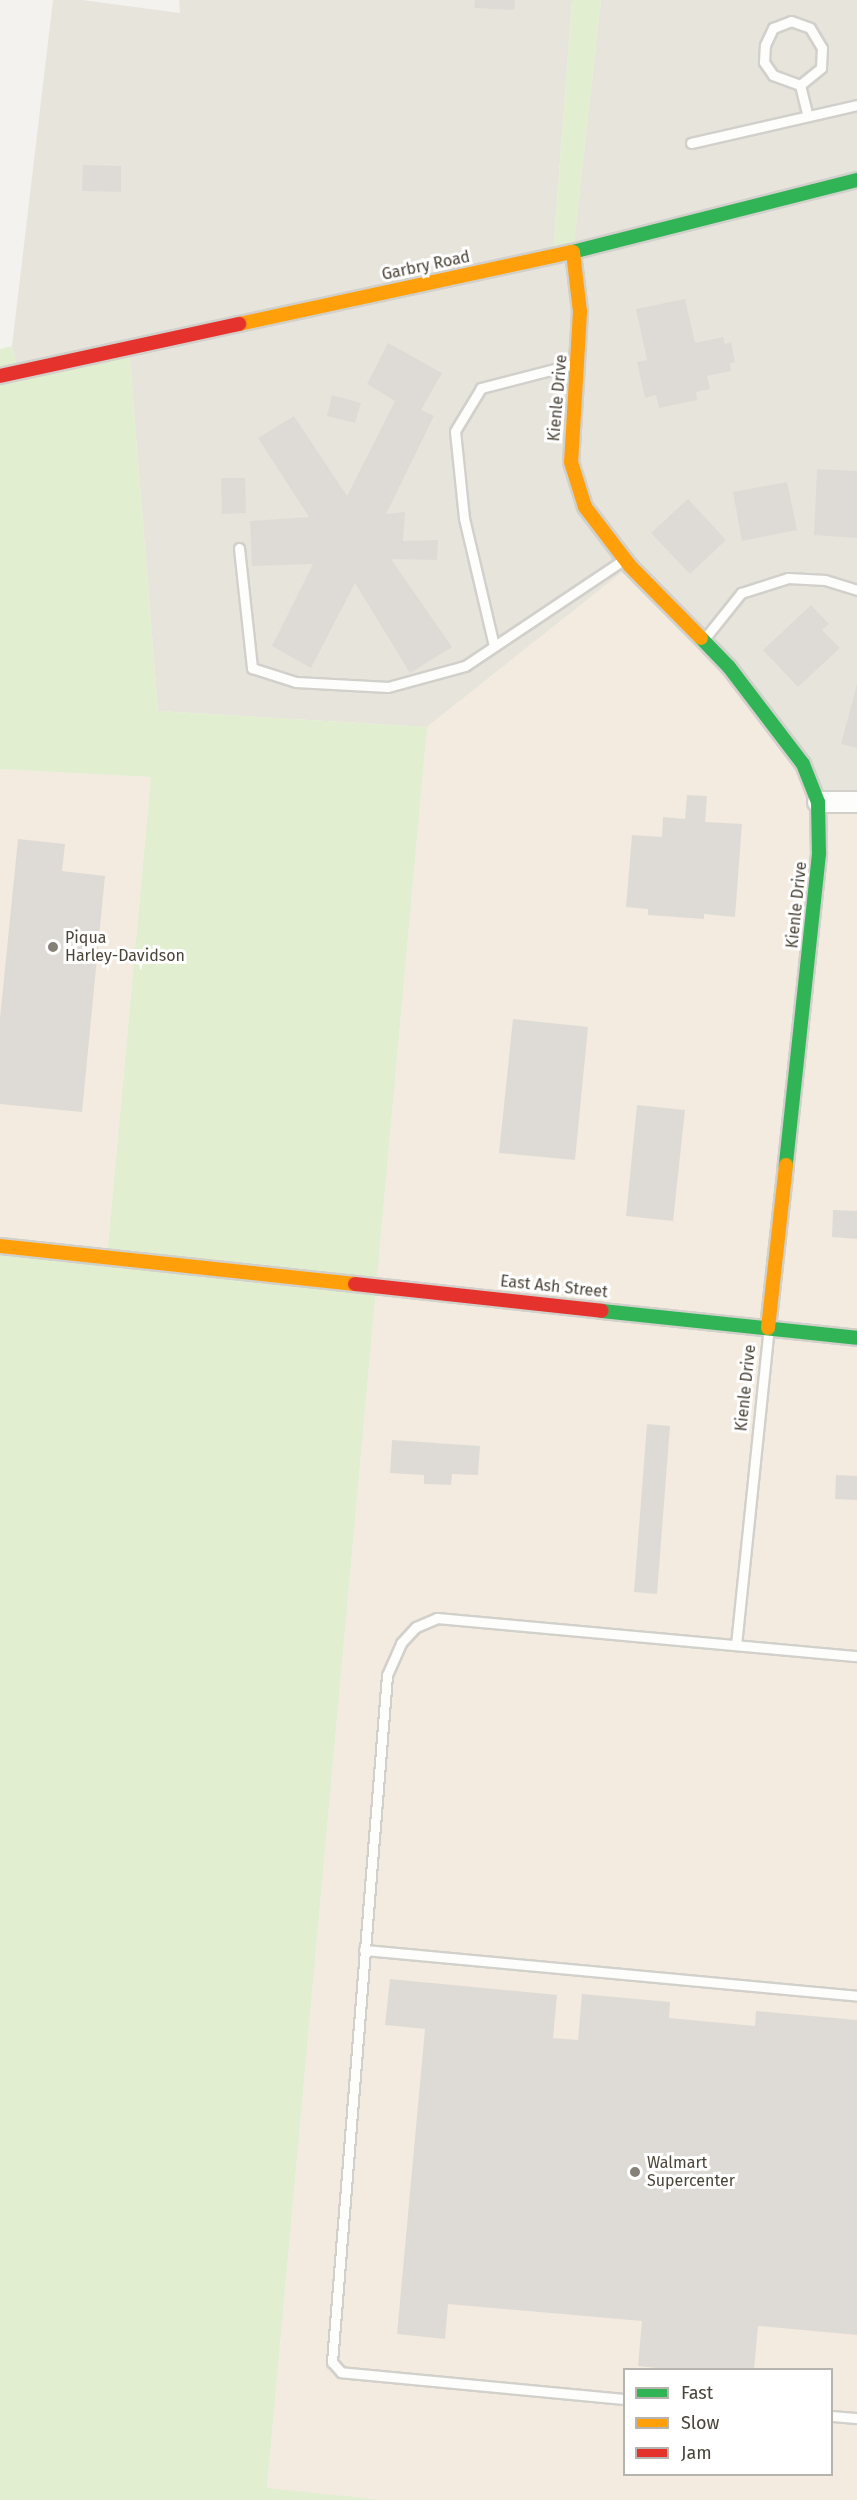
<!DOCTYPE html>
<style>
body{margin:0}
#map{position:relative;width:857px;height:2500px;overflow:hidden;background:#f4f2ee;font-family:"Fira Sans",sans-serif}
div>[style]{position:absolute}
.residential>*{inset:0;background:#e7e4dc}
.commercial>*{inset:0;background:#f3ebdf}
.green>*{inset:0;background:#e1eecf}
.building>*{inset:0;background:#dedbd6}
.roads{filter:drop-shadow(2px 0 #d2d0cb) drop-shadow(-2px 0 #d2d0cb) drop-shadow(0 2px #d2d0cb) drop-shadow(0 -2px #d2d0cb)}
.lane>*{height:9px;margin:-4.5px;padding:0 4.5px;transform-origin:4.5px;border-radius:4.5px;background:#fdfdfc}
.street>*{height:20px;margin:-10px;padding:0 10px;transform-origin:10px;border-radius:10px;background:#fdfdfc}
.fast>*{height:14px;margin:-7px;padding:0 7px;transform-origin:7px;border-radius:7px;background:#30b455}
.slow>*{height:14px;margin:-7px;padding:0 7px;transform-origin:7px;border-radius:7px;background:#ff9f0a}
.jam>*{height:14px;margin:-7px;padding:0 7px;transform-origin:7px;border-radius:7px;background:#e5322d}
.dots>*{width:16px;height:16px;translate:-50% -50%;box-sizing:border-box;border:3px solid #fff;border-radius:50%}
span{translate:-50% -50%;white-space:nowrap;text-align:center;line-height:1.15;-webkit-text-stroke:6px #fff;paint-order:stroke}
.street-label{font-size:16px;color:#4b4439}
.poi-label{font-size:16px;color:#4b4439}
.left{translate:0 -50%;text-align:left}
.legend{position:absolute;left:623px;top:2368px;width:210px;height:108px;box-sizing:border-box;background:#fff;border:2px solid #b7b4b0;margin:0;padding:8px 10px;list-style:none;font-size:18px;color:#4b4439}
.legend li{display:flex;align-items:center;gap:12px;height:30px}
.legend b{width:30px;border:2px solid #b7b4b0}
</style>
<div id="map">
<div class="residential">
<div style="clip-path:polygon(53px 0,82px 0,180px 13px,179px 0,572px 0,553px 255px,573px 251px,601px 0,857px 0,857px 802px,818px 802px,630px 566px,427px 727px,158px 711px,129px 348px,18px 372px,12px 346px)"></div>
</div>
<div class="commercial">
<div style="clip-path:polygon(evenodd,630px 566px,702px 642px,818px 802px,857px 802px,857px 2500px,384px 2500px,267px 2489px,427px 727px,630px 566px,624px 2370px,832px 2370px,832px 2474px,624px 2474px,624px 2370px)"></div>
<div style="clip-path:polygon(0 769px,151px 777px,107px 1257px,0 1246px)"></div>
</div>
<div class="green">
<div style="clip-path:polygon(572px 0,601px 0,573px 252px,553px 256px)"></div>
<div style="clip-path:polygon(12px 346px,18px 371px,129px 348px,158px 711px,427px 727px,267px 2488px,384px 2500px,0 2500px,0 1246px,107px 1257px,151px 777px,0 769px,0 349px)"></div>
</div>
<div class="building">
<div style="clip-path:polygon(475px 0,515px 0,514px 10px,474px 8px)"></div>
<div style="clip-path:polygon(83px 165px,121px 166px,121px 192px,82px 191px)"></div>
<div style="clip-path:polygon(685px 299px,695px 343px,723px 337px,725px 344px,731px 342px,735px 362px,730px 363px,731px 371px,707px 376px,710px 389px,696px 392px,697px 400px,659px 408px,656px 395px,645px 398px,637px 362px,647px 360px,636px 309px)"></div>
<div style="clip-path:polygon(388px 343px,442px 373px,421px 410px,434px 416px,386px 514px,405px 512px,403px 541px,438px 540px,437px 560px,391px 559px,452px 647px,410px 673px,355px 583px,311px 668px,272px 646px,313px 564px,252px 566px,250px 521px,309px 517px,258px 438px,294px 416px,347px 496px,395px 401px,367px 384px)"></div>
<div style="clip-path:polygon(332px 395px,361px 403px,355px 423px,327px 416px)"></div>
<div style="clip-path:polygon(817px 469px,857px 471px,857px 538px,814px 535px)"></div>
<div style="clip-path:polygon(221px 478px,245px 478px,246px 513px,222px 514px)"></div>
<div style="clip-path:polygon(787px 482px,797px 530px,742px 541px,733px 492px)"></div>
<div style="clip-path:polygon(688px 499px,726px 540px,690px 574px,651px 533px)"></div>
<div style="clip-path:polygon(811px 605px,829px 624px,822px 630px,840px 648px,798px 687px,763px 650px)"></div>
<div style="clip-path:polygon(857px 684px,857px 748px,841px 744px)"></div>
<div style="clip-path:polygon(687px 795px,707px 796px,705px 822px,742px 824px,735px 917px,704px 914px,704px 919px,648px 915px,648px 909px,626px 907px,632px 835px,662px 837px,663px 817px,685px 819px)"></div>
<div style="clip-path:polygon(18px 839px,65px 844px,62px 871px,105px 876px,82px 1112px,0 1104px,0 1018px)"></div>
<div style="clip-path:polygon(513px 1019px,588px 1027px,575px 1160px,499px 1153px)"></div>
<div style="clip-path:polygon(637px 1105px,685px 1110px,673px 1221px,626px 1216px)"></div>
<div style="clip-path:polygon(833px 1210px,857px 1211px,857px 1239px,832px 1237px)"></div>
<div style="clip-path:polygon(647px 1424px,670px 1426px,657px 1594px,634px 1592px)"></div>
<div style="clip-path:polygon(392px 1440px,480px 1446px,478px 1475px,452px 1474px,451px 1485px,424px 1484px,424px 1475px,390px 1473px)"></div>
<div style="clip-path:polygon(836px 1475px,857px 1476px,857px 1500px,835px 1499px)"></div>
<div style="clip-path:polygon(390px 1979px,557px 1995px,553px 2038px,578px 2040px,582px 1994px,670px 2002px,669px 2018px,755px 2026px,756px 2011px,857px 2020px,857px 2335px,758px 2326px,754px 2370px,675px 2370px,638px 2366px,642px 2321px,448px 2304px,445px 2339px,397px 2334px,425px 2029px,385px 2025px)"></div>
</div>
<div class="roads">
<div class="lane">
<div style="left:800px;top:85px;width:29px;rotate:-160deg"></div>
<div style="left:773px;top:75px;width:16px;rotate:-125deg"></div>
<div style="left:764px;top:62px;width:17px;rotate:-87deg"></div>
<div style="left:765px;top:45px;width:19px;rotate:-65deg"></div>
<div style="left:773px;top:28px;width:19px;rotate:-21deg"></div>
<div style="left:791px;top:21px;width:20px;rotate:20deg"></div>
<div style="left:810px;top:28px;width:23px;rotate:59deg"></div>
<div style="left:822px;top:48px;width:20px;rotate:93deg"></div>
<div style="left:821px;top:68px;width:27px;rotate:141deg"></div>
<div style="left:800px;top:85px;width:32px;rotate:76deg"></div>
<div style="left:691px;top:143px;width:170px;rotate:-12.9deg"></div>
<div style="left:239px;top:548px;width:121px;rotate:83.8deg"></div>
<div style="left:252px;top:668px;width:46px;rotate:17.7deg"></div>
<div style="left:296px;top:682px;width:92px;rotate:3.1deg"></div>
<div style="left:388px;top:687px;width:80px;rotate:-15.3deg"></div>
<div style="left:465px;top:666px;width:189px;rotate:-33.8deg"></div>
<div style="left:705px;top:638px;width:58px;rotate:-51.3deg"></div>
<div style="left:741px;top:593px;width:49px;rotate:-17.7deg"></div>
<div style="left:788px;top:578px;width:37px;rotate:3deg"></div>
<div style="left:825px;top:580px;width:34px;rotate:17deg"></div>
<div style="left:494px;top:646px;width:131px;rotate:-103.2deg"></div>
<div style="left:464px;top:518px;width:87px;rotate:-95.9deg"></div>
<div style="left:455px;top:431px;width:50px;rotate:-58.8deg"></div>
<div style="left:481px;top:388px;width:96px;rotate:-14.5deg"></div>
<div style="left:736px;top:1645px;width:313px;rotate:-84.1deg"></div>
<div style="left:364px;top:1950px;width:495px;rotate:5.3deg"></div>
<div style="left:624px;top:2399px;width:284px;rotate:-174.6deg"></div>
<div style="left:341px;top:2372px;width:13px;rotate:-132deg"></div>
<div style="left:332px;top:2362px;width:689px;rotate:-85.42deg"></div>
<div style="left:387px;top:1675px;width:35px;rotate:-66deg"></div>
<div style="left:401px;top:1643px;width:22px;rotate:-47deg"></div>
<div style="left:416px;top:1627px;width:23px;rotate:-23deg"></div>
<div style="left:437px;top:1618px;width:422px;rotate:5.2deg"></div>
<div style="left:832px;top:2416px;width:25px;rotate:5deg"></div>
</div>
<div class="street">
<div style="left:818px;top:802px;width:39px"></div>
</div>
<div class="fast">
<div style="left:572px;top:252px;width:294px;rotate:-14.2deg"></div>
<div style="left:701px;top:638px;width:40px;rotate:46deg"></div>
<div style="left:729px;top:667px;width:122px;rotate:52.7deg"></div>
<div style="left:803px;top:764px;width:41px;rotate:68.5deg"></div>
<div style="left:818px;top:802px;width:52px;rotate:88.9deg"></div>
<div style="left:819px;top:854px;width:313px;rotate:96.1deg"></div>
<div style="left:602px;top:1311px;width:256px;rotate:6deg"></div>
</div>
<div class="slow">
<div style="left:573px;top:252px;width:60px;rotate:83.3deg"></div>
<div style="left:580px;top:312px;width:150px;rotate:93.4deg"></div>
<div style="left:571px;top:462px;width:47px;rotate:72.7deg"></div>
<div style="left:585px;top:507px;width:74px;rotate:52.7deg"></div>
<div style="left:630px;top:566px;width:101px;rotate:45.4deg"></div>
<div style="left:239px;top:324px;width:341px;rotate:-12.2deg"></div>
<div style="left:0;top:1246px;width:357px;rotate:6.1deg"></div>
<div style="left:768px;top:1328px;width:164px;rotate:-83.7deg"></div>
</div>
<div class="jam">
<div style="left:0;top:376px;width:245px;rotate:-12.3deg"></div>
<div style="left:355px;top:1284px;width:248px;rotate:6.2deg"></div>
</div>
</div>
<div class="dots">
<div style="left:53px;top:947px;background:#868178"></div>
<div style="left:635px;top:2172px;background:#868178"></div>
</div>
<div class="street-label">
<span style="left:426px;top:266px;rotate:-12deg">Garbry Road</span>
<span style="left:558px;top:398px;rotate:-85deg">Kienle Drive</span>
<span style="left:797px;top:905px;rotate:-84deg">Kienle Drive</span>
<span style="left:554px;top:1287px;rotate:6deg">East Ash Street</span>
<span style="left:746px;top:1388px;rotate:-84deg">Kienle Drive</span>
</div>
<div class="poi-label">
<span class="left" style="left:65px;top:947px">Piqua<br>Harley-Davidson</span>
<span class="left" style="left:647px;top:2172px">Walmart<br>Supercenter</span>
</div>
<ul class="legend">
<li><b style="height:8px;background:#30b455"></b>Fast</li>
<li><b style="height:8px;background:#ff9f0a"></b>Slow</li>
<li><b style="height:8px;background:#e5322d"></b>Jam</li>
</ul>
</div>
